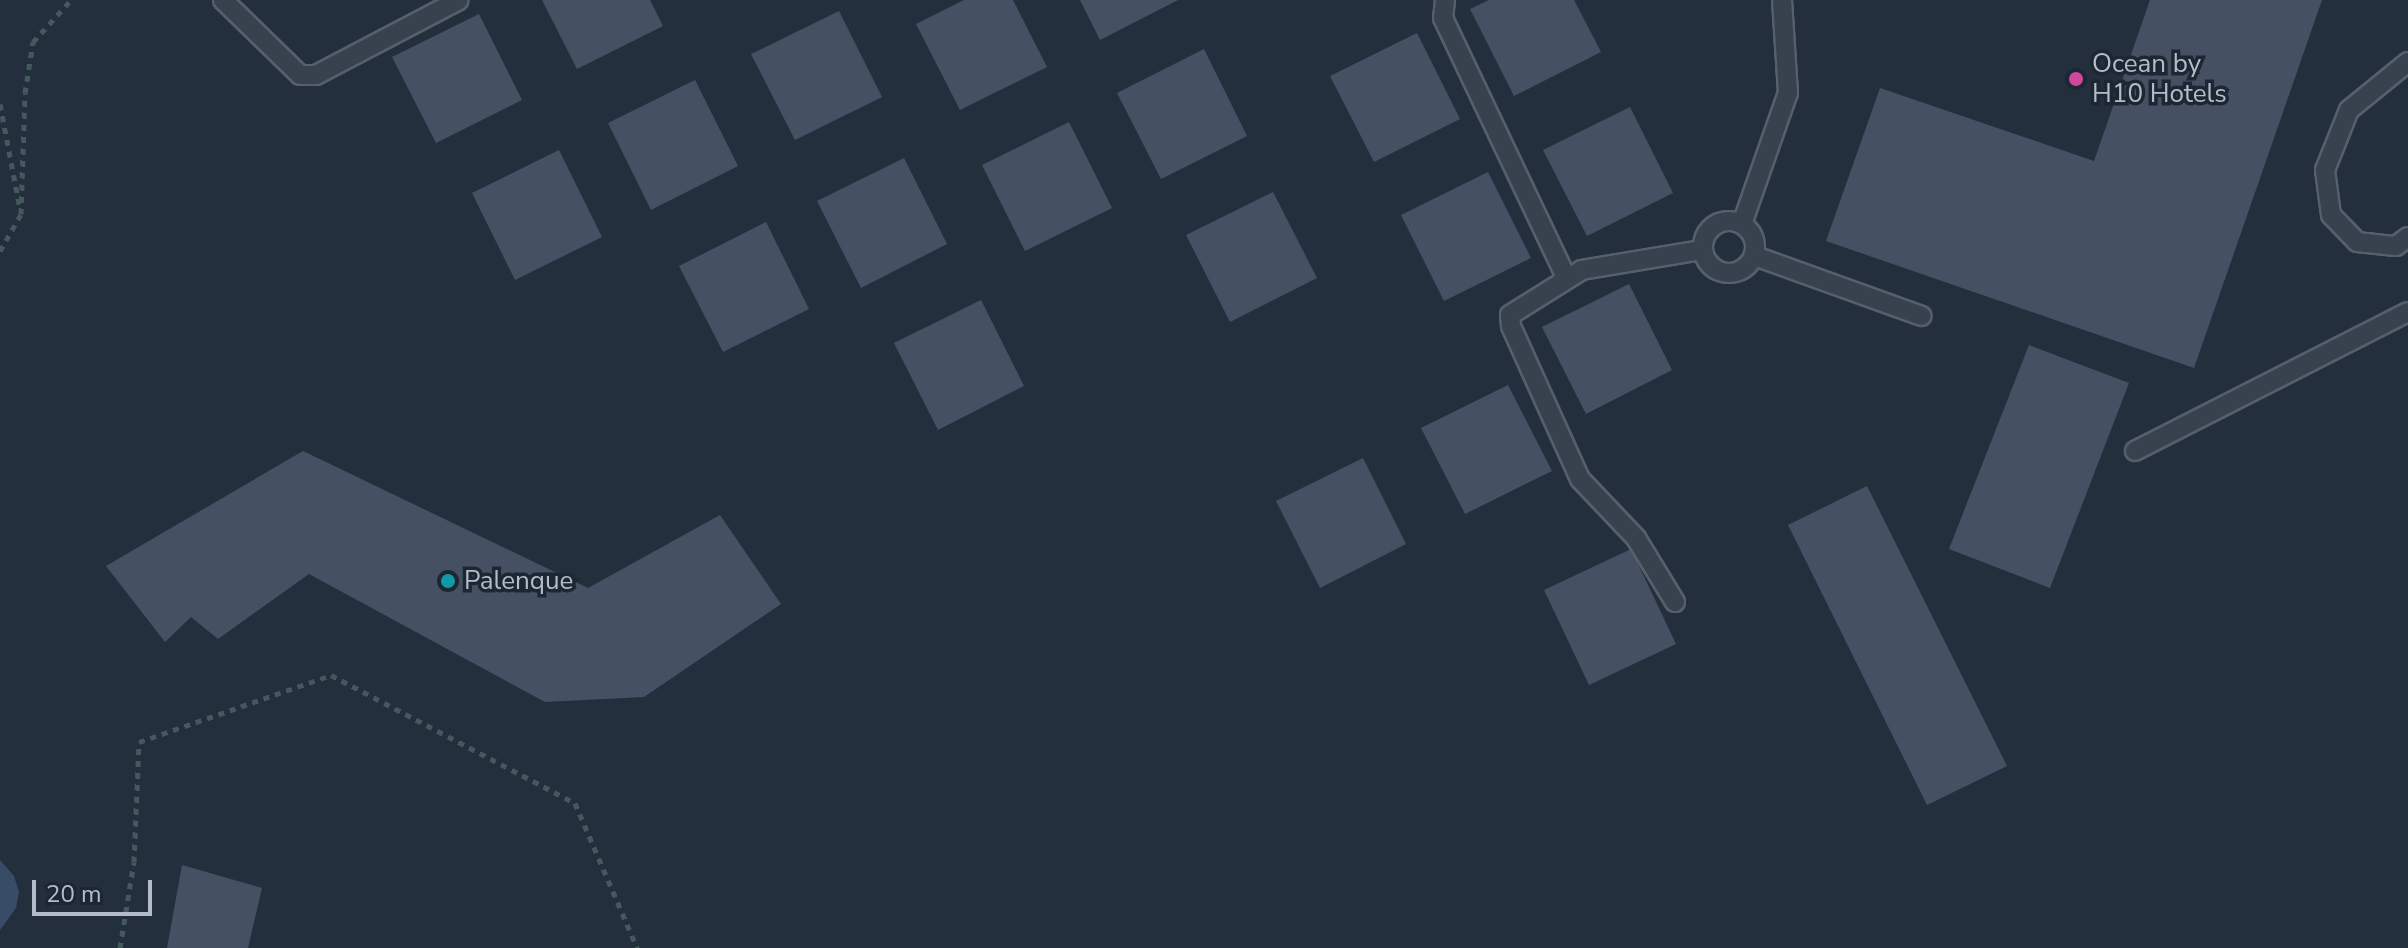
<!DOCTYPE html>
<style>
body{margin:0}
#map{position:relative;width:2408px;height:948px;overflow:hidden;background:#242f3e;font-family:"Nunito Sans",sans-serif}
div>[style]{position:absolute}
.water>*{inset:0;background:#394c67}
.building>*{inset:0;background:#455162}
.path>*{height:5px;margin-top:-2.5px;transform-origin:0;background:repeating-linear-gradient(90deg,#44595c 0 6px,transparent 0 12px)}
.roads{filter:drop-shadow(2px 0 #565f6c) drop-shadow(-2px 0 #565f6c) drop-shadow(0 2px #565f6c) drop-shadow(0 -2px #565f6c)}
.lane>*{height:18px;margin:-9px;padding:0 9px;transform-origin:9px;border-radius:9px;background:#38414e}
.lane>.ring{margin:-9px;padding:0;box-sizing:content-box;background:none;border:18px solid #38414e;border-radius:50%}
.dots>*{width:22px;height:22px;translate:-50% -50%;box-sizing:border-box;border:4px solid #1d2633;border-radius:50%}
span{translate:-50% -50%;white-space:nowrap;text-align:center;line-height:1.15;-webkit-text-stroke:7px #1d2633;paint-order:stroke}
.poi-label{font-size:26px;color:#b4bcc9}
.left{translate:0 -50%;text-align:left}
.scale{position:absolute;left:32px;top:880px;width:120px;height:36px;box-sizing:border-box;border:4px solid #b4bcc9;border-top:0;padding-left:10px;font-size:24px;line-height:28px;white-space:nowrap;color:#b4bcc9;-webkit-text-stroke:6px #1d2633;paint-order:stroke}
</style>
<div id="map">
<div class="water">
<div style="clip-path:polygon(0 860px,14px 876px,19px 892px,16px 908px,0 930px)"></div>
</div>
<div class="building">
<div style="clip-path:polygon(542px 0,650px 0,663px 26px,577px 69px)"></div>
<div style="clip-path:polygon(964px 0,1013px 0,1047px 67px,960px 110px,916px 24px)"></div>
<div style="clip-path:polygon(1080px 0,1178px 0,1100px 40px)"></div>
<div style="clip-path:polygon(1489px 0,1574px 0,1601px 52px,1514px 96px,1470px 9px)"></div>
<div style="clip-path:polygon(2150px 0,2322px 0,2194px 368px,1826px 241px,1880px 88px,2094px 161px)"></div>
<div style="clip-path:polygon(839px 11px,882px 97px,795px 140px,751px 54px)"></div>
<div style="clip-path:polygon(479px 14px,522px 100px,436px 143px,392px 57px)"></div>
<div style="clip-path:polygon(1417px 33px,1460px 119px,1374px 162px,1330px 76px)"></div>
<div style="clip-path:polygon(1204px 49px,1247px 136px,1161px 179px,1117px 93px)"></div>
<div style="clip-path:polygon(695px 80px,738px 166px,651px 210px,608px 123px)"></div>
<div style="clip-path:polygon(1630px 107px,1673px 193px,1587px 236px,1543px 150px)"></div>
<div style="clip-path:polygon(1069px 122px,1112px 208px,1025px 251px,982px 165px)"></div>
<div style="clip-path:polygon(559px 150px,602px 237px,515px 280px,472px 193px)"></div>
<div style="clip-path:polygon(904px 158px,947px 244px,861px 288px,817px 201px)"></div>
<div style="clip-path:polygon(1488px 172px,1531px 258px,1444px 301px,1401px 215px)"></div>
<div style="clip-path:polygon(1273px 192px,1317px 278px,1230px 322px,1186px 235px)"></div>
<div style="clip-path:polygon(766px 222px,809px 309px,723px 352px,679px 266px)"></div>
<div style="clip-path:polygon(1629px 284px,1672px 370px,1586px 414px,1542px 327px)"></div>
<div style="clip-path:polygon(981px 300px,1024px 386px,938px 430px,894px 343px)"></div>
<div style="clip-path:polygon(2029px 345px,2129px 383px,2050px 588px,1949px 549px)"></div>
<div style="clip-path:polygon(1508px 385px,1552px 471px,1465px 514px,1421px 428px)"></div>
<div style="clip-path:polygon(303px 451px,588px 588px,720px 515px,781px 604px,644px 697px,545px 702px,309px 574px,218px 639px,191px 617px,165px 642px,106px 566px)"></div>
<div style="clip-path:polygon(1363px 458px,1406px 544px,1320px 588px,1276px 501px)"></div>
<div style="clip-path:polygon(1867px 486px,2007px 766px,1927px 805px,1788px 525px)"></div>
<div style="clip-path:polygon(1631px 549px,1676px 644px,1589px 685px,1544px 590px)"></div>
<div style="clip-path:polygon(182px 865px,262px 888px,248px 948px,167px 948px)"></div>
</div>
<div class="path">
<div style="left:0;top:104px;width:102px;rotate:79.2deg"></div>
<div style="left:21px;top:214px;width:121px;rotate:-88.1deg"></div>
<div style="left:25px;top:93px;width:52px;rotate:-81.1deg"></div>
<div style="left:33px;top:42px;width:57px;rotate:-47.9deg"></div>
<div style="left:0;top:251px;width:43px;rotate:-60.4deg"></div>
<div style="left:120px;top:948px;width:87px;rotate:-80.8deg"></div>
<div style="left:134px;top:862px;width:120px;rotate:-87.6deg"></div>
<div style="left:139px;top:742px;width:203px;rotate:-19.2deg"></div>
<div style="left:331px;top:675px;width:276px;rotate:27.7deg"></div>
<div style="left:575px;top:803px;width:158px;rotate:66.8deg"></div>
</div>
<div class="roads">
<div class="lane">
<div style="left:223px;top:0;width:107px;rotate:44.2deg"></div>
<div style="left:300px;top:75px;width:16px"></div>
<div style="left:316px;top:75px;width:161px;rotate:-27.7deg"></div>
<div style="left:1445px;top:0;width:18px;rotate:96deg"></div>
<div style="left:1443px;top:18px;width:289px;rotate:64.6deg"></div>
<div style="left:2408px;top:62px;width:76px;rotate:140.9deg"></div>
<div style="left:2349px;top:110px;width:65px;rotate:111.8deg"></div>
<div style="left:2325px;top:170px;width:45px;rotate:82.4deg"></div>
<div style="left:2331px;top:215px;width:37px;rotate:46deg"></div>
<div style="left:2357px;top:242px;width:39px;rotate:6deg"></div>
<div style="left:2396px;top:246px;width:15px;rotate:-37deg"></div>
<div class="ring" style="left:1703px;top:221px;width:34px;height:34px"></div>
<div style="left:1742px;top:224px;width:139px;rotate:-70.7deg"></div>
<div style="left:1788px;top:93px;width:93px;rotate:-93.7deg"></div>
<div style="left:1755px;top:256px;width:177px;rotate:19.8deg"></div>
<div style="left:2135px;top:451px;width:306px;rotate:-27deg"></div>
<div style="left:1675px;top:602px;width:75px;rotate:-121.4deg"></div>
<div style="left:1636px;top:538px;width:81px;rotate:-133.5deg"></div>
<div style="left:1580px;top:479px;width:168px;rotate:-114.3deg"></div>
<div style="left:1511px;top:326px;width:11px;rotate:-95deg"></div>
<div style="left:1510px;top:315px;width:85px;rotate:-32deg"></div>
<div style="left:1582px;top:270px;width:122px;rotate:-9.5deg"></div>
</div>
</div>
<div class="dots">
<div style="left:2076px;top:79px;background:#d1479c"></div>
<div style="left:448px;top:581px;background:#0f9aa8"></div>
</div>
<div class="poi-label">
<span class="left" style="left:2092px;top:79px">Ocean by<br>H10 Hotels</span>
<span class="left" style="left:464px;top:581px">Palenque</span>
</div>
<div class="scale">20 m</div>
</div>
